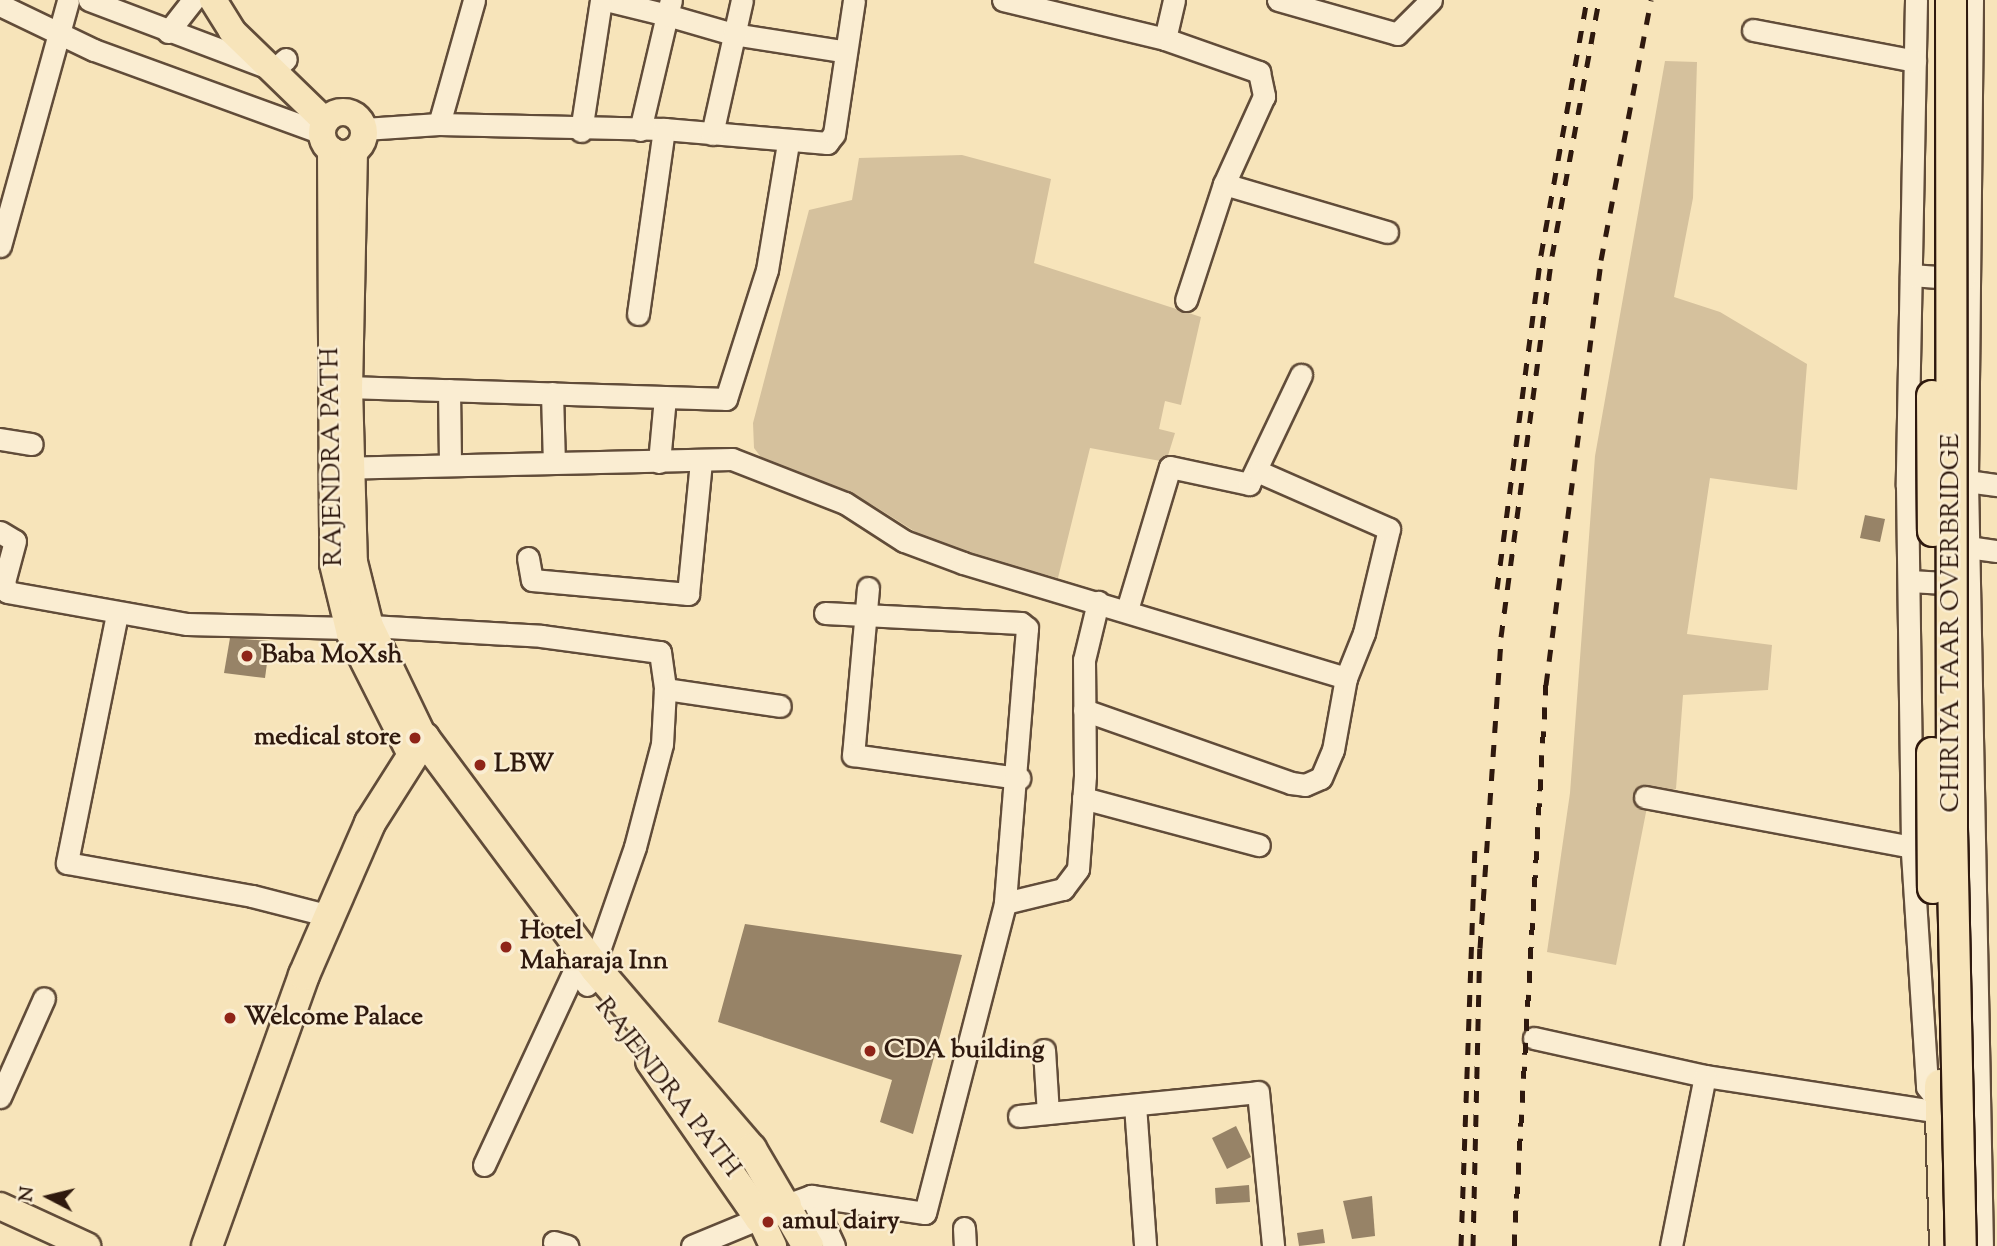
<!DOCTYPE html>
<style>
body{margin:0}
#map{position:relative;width:1997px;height:1246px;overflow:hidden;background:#f7e4ba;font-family:"Sorts Mill Goudy",serif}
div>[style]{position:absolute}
.green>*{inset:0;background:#d5c19d}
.building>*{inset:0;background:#978367}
.roads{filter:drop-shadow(2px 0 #614c39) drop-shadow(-2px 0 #614c39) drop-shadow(0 2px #614c39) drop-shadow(0 -2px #614c39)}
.minor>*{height:21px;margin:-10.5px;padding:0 10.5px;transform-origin:10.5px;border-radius:10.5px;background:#faedd2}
.major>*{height:26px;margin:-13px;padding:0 13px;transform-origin:13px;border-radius:13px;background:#f7e4ba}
.major>.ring{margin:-13px;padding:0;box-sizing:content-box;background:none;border:26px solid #f7e4ba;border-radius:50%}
.highway>*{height:30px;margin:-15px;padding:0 15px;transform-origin:15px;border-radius:15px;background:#f7e4ba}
.rail>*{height:5px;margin-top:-2.5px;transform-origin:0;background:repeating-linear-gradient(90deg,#2f190e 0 12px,transparent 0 24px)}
.bridges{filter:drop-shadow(2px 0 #2f190e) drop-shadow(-2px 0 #2f190e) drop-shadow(0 2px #2f190e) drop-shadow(0 -2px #2f190e)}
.highway-bridge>*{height:30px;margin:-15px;padding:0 15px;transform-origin:15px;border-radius:15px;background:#f7e4ba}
.dots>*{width:19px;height:19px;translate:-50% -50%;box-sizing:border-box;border:4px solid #faedd2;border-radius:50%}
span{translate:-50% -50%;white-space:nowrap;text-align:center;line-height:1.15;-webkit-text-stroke:5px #faedd2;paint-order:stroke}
.street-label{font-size:26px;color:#2f190e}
.poi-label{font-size:26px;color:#2f190e;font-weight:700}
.left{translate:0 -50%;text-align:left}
.right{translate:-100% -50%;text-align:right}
.north{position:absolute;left:14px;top:1162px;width:70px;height:70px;-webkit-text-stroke:5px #faedd2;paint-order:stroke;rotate:277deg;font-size:19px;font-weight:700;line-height:28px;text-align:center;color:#2f190e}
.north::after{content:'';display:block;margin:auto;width:24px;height:32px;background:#2f190e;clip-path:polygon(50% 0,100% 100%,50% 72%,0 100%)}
</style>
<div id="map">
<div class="green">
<div style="clip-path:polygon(1665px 61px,1697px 62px,1693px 198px,1674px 297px,1720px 312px,1807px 364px,1797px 490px,1710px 478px,1687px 634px,1772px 645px,1768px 690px,1683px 695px,1676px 789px,1649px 797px,1616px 965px,1547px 952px,1570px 793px,1595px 456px)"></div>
<div style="clip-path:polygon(962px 155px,1051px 179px,1034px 263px,1201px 317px,1181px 405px,1165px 401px,1159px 429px,1175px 433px,1166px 462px,1090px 448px,1058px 578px,938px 546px,871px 504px,766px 464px,754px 448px,753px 423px,809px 210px,852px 200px,859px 158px)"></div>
</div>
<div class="building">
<div style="clip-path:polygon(1865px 515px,1885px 519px,1880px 542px,1860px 538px)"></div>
<div style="clip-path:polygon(230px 638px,270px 641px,265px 678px,224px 673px)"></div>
<div style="clip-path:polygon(745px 924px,962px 955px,913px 1134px,880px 1122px,892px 1080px,718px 1022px)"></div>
<div style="clip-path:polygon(1236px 1126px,1251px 1157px,1227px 1169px,1212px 1138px)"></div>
<div style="clip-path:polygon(1249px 1185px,1250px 1202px,1216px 1204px,1215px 1188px)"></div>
<div style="clip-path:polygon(1372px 1196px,1375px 1236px,1352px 1239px,1343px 1201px)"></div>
<div style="clip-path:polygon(1323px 1229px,1325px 1243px,1299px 1246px,1297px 1233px)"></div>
</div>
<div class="roads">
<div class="minor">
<div style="left:89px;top:0;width:198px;rotate:20.7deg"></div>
<div style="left:274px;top:70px;width:16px;rotate:-43deg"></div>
<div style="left:606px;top:0;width:63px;rotate:13.8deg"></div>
<div style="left:667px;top:15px;width:118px;rotate:103.2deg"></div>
<div style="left:671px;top:0;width:16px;rotate:105deg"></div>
<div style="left:667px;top:15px;width:69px;rotate:16.1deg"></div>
<div style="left:733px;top:34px;width:110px;rotate:8.9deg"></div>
<div style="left:1003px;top:0;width:167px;rotate:13.5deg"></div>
<div style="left:1165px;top:39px;width:100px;rotate:19.3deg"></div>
<div style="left:1259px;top:72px;width:25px;rotate:78deg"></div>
<div style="left:1264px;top:96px;width:97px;rotate:114.4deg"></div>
<div style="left:1224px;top:184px;width:122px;rotate:108.1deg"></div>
<div style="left:1278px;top:0;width:124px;rotate:15.9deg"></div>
<div style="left:1397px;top:34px;width:48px;rotate:-45deg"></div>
<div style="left:1916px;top:0;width:486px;rotate:91.1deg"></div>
<div style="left:1907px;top:486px;width:367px;rotate:89.2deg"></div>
<div style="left:1912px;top:853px;width:234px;rotate:86.3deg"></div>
<div style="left:1927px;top:1087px;width:19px;rotate:51deg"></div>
<div style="left:1972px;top:0;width:481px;rotate:90.6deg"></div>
<div style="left:1967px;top:481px;width:765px;rotate:88.88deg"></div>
<div style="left:0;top:5px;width:104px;rotate:25.6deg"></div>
<div style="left:94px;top:50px;width:243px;rotate:20deg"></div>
<div style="left:1753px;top:30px;width:165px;rotate:10.8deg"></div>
<div style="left:168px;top:32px;width:41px;rotate:-52deg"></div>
<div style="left:1165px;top:39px;width:40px;rotate:-77deg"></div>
<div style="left:439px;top:124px;width:129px;rotate:-74.2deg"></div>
<div style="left:364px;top:129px;width:75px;rotate:-3.8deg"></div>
<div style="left:439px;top:124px;width:225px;rotate:1.3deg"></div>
<div style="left:664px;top:129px;width:164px;rotate:4.9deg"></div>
<div style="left:827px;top:143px;width:11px;rotate:-52deg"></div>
<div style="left:834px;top:134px;width:135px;rotate:-81.5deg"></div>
<div style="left:581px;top:131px;width:133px;rotate:-81.3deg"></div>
<div style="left:712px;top:134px;width:137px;rotate:-77.4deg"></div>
<div style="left:1224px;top:184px;width:170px;rotate:16.4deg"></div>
<div style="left:0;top:246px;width:255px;rotate:-74.5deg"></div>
<div style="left:1911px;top:275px;width:54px;rotate:4.2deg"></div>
<div style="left:638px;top:314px;width:187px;rotate:-82deg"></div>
<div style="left:349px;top:387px;width:377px;rotate:1.8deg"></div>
<div style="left:726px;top:399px;width:135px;rotate:-72.4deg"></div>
<div style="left:767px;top:270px;width:129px;rotate:-80.6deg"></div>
<div style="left:449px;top:390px;width:75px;rotate:89.2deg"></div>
<div style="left:552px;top:393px;width:70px;rotate:88.4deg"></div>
<div style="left:0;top:439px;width:32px;rotate:9deg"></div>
<div style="left:659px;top:462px;width:65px;rotate:-84.7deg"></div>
<div style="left:335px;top:468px;width:397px;rotate:-1.3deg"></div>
<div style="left:732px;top:459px;width:121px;rotate:21.3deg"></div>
<div style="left:845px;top:503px;width:70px;rotate:32.8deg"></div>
<div style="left:904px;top:541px;width:63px;rotate:20.4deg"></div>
<div style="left:963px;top:563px;width:400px;rotate:16.7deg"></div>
<div style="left:1967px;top:481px;width:30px;rotate:8deg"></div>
<div style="left:0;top:532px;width:17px;rotate:31deg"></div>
<div style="left:15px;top:541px;width:42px;rotate:105deg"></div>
<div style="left:4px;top:582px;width:10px;rotate:73deg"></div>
<div style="left:7px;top:592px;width:183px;rotate:10.1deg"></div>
<div style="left:187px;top:624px;width:162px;rotate:1.4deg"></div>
<div style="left:1968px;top:547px;width:29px;rotate:8deg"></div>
<div style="left:528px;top:558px;width:22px;rotate:80deg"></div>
<div style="left:532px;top:580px;width:157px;rotate:5.1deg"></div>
<div style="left:688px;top:594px;width:134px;rotate:-84.4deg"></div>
<div style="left:1909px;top:581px;width:55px;rotate:3.1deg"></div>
<div style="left:868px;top:588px;width:168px;rotate:95.1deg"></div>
<div style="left:853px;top:755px;width:168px;rotate:7.9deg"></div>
<div style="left:1127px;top:610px;width:149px;rotate:-73.3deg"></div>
<div style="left:1170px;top:467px;width:81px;rotate:12.1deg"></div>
<div style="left:1249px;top:484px;width:121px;rotate:-64.5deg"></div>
<div style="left:825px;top:613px;width:196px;rotate:2.9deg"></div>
<div style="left:1021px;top:623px;width:8px;rotate:40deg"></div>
<div style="left:1027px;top:628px;width:276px;rotate:94.6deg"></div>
<div style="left:117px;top:614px;width:254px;rotate:101.4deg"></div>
<div style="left:67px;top:863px;width:188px;rotate:10.1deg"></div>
<div style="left:252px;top:896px;width:81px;rotate:14.4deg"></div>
<div style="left:370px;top:626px;width:171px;rotate:3.3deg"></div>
<div style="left:541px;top:636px;width:120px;rotate:7.7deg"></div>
<div style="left:660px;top:652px;width:37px;rotate:82deg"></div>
<div style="left:665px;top:689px;width:55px;rotate:93.1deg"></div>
<div style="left:662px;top:744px;width:106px;rotate:104.7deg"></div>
<div style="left:635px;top:847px;width:146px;rotate:109.2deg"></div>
<div style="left:665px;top:689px;width:116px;rotate:8.4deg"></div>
<div style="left:1084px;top:710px;width:219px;rotate:19.4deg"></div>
<div style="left:1291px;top:783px;width:14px;rotate:8deg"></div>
<div style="left:1305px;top:785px;width:17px;rotate:-24deg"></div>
<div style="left:1321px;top:778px;width:30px;rotate:-67deg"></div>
<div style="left:1333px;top:750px;width:73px;rotate:-79.8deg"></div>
<div style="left:1346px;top:678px;width:48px;rotate:-68.2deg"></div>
<div style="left:1364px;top:633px;width:107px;rotate:-76.5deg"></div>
<div style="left:1389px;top:529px;width:142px;rotate:-156.3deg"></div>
<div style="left:1645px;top:797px;width:272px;rotate:10.6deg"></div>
<div style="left:1083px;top:798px;width:182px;rotate:15deg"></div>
<div style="left:1534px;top:1038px;width:175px;rotate:12.5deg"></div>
<div style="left:1705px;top:1076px;width:238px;rotate:8.7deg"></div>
<div style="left:1044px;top:1050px;width:63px;rotate:86.4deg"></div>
<div style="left:0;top:1097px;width:108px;rotate:-66deg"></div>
<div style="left:1135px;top:1105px;width:141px;rotate:85.9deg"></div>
<div style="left:1019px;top:1116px;width:240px;rotate:-5.7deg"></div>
<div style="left:1258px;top:1092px;width:155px;rotate:84.4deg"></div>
<div style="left:484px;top:1165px;width:216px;rotate:-65.1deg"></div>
<div style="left:811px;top:1196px;width:55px;rotate:65.3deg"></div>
<div style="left:786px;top:1205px;width:27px;rotate:-20deg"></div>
<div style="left:811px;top:1196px;width:115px;rotate:8.5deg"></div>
<div style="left:925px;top:1213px;width:320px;rotate:-75.5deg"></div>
<div style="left:1005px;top:903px;width:60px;rotate:-13.6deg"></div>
<div style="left:1063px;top:889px;width:25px;rotate:-53deg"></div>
<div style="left:1078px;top:869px;width:94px;rotate:-85.7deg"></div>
<div style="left:1085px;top:775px;width:115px;rotate:-90.5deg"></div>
<div style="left:1084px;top:660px;width:60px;rotate:-76.4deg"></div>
<div style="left:964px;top:1228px;width:18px;rotate:87deg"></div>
<div style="left:554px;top:1242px;width:14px;rotate:17deg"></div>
<div style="left:692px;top:1246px;width:74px;rotate:-22.4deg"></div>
<div style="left:1671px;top:1246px;width:173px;rotate:-78.7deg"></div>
</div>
<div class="major">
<div style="left:213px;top:0;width:36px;rotate:58deg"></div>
<div style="left:232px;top:31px;width:129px;rotate:44.1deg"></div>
<div class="ring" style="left:322px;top:112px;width:16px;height:16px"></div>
<div style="left:331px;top:150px;width:414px;rotate:89.7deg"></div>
<div style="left:333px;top:564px;width:72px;rotate:76.3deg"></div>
<div style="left:350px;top:634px;width:136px;rotate:63.2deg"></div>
<div style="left:354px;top:151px;width:236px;rotate:91.2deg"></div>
<div style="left:349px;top:387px;width:175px;rotate:88.4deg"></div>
<div style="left:354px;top:562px;width:66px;rotate:76deg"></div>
<div style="left:370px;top:626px;width:124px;rotate:64.3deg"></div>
<div style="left:0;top:1206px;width:96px;rotate:24.7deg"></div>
<div style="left:760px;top:1218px;width:31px;rotate:65deg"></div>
</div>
<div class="highway">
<div style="left:651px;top:1061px;width:191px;rotate:55.2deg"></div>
<div style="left:760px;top:1218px;width:29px;rotate:-27deg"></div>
<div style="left:1940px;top:1085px;width:161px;rotate:88.2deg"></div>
<div style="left:207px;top:1246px;width:288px;rotate:-70.3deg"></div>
<div style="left:304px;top:975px;width:166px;rotate:-66.5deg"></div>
<div style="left:370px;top:823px;width:101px;rotate:-57.6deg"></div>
<div style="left:424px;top:738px;width:288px;rotate:53.3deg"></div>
<div style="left:596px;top:969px;width:238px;rotate:49.3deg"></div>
<div style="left:751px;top:1149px;width:113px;rotate:59.6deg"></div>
</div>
</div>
<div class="rail">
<div style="left:1497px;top:589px;width:337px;rotate:-82.5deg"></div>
<div style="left:1541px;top:255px;width:259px;rotate:-79.8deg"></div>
<div style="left:1461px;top:1246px;width:399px;rotate:-88deg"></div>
<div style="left:1473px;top:1246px;width:298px;rotate:-88.7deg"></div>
<div style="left:1480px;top:948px;width:312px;rotate:-86.1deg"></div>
<div style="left:1501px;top:637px;width:384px;rotate:-82.4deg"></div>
<div style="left:1552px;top:256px;width:260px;rotate:-79.6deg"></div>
<div style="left:1514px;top:1246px;width:562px;rotate:-86.74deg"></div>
<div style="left:1546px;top:685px;width:429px;rotate:-82.6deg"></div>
<div style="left:1601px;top:260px;width:265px;rotate:-79.1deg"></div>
</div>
<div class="bridges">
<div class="highway-bridge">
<div style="left:1951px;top:0;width:829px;rotate:89.93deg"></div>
<div style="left:1952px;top:829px;width:417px;rotate:88.8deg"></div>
<div style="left:1932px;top:396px;width:135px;rotate:89.6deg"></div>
<div style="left:1932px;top:753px;width:135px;rotate:89.6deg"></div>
</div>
</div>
<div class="dots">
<div style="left:247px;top:656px;background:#8f2418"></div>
<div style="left:415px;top:738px;background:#8f2418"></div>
<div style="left:480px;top:765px;background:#8f2418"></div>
<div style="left:506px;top:947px;background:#8f2418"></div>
<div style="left:230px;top:1018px;background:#8f2418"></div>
<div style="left:870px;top:1051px;background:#8f2418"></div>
<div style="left:768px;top:1222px;background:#8f2418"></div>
</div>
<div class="street-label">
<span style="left:333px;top:457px;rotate:-91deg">RAJENDRA PATH</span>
<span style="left:1952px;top:623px;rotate:-90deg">CHIRIYA TAAR OVERBRIDGE</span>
<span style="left:667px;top:1088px;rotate:52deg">RAJENDRA PATH</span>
</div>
<div class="poi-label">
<span class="left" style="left:261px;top:656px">Baba MoXsh</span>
<span class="right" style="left:401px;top:738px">medical store</span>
<span class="left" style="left:494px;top:765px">LBW</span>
<span class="left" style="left:520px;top:947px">Hotel<br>Maharaja Inn</span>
<span class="left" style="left:244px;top:1018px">Welcome Palace</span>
<span class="left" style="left:884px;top:1051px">CDA building</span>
<span class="left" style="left:782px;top:1222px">amul dairy</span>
</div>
<div class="north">N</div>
</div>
